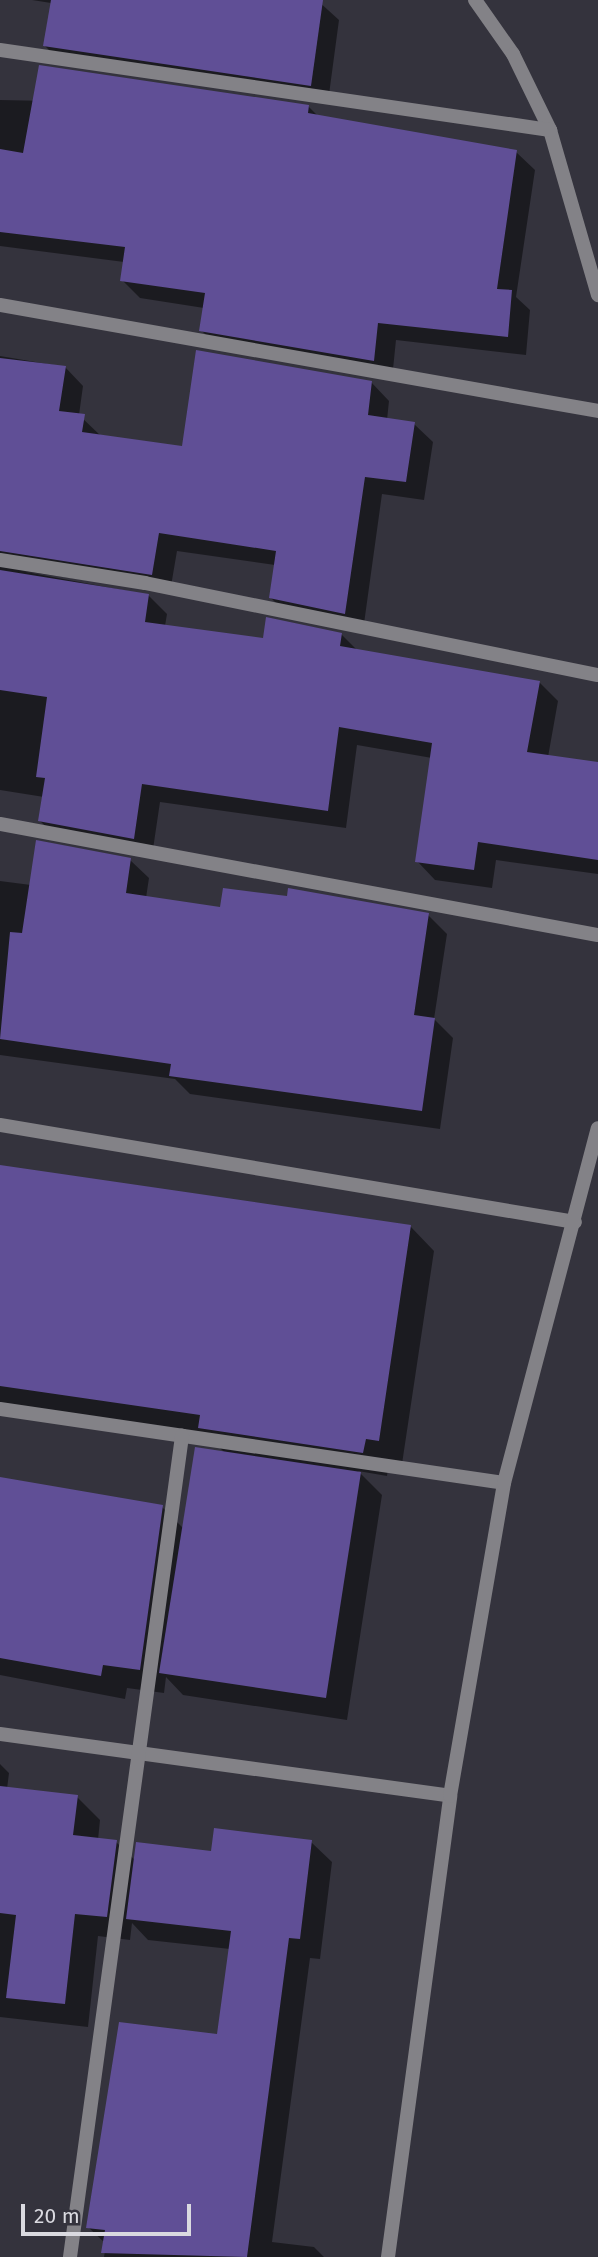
<!DOCTYPE html>
<style>
body{margin:0}
#map{position:relative;width:598px;height:2257px;overflow:hidden;background:#34333d;font-family:"Fira Sans",sans-serif}
div>[style]{position:absolute}
.shadow>*{inset:0;background:#0007}
.building>*{inset:0;background:#604f96}
.street>*{height:14px;margin:-7px;padding:0 7px;transform-origin:7px;border-radius:7px;background:#838287}
span{translate:-50% -50%;white-space:nowrap;text-align:center;line-height:1.15;-webkit-text-stroke:6px #34333d;paint-order:stroke}
.scale{position:absolute;left:21px;top:2204px;width:170px;height:32px;box-sizing:border-box;border:4px solid #dadae0;border-top:0;padding-left:9px;font-size:21px;line-height:24px;white-space:nowrap;color:#dadae0;-webkit-text-stroke:5px #34333d;paint-order:stroke}
</style>
<div id="map">
<div class="shadow">
<div style="clip-path:polygon(32px 0,317px 0,339px 20px,328px 102px,62px 63px,45px 46px,51px 3px)"></div>
<div style="clip-path:polygon(0 100px,308px 106px,319px 117px,516px 152px,535px 170px,516px 297px,530px 310px,526px 355px,396px 340px,392px 379px,219px 348px,201px 330px,204px 308px,140px 298px,122px 280px,124px 262px,0 246px)"></div>
<div style="clip-path:polygon(0 356px,65px 367px,83px 386px,79px 415px,102px 437px,184px 448px,371px 382px,389px 401px,387px 420px,414px 424px,433px 442px,424px 500px,382px 494px,363px 631px,289px 616px,271px 598px,275px 565px,177px 551px,170px 592px,21px 571px,148px 595px,167px 614px,165px 626px,264px 640px,341px 634px,358px 651px,539px 682px,558px 701px,548px 757px,598px 764px,598px 874px,496px 860px,492px 888px,435px 880px,417px 861px,432px 758px,357px 745px,346px 828px,160px 802px,152px 856px,59px 839px,40px 821px,44px 797px,0 790px)"></div>
<div style="clip-path:polygon(130px 860px,149px 878px,146px 898px,222px 908px,428px 915px,447px 934px,434px 1019px,453px 1038px,440px 1129px,190px 1094px,175px 1079px,0 1055px,0 881px,31px 885px)"></div>
<div style="clip-path:polygon(0 1167px,411px 1227px,434px 1251px,402px 1464px,389px 1462px,387px 1476px,358px 1471px,382px 1495px,347px 1720px,183px 1695px,166px 1677px,164px 1693px,127px 1688px,125px 1699px,0 1675px,0 1479px,162px 1507px,184px 1529px,226px 1454px,208px 1436px,0 1405px)"></div>
<div style="clip-path:polygon(0 1764px,9px 1773px,7px 1789px,77px 1797px,100px 1820px,98px 1840px,116px 1842px,136px 1861px,311px 1842px,332px 1862px,320px 1959px,310px 1958px,272px 2242px,314px 2247px,324px 2257px,104px 2257px,106px 2244px,88px 2227px,219px 2036px,230px 1949px,148px 1940px,132px 1923px,130px 1940px,98px 1936px,88px 2027px,0 2017px)"></div>
</div>
<div class="building">
<div style="clip-path:polygon(51px 0,323px 0,311px 86px,43px 46px)"></div>
<div style="clip-path:polygon(39px 65px,309px 105px,308px 113px,517px 150px,497px 289px,512px 290px,508px 337px,378px 323px,374px 361px,199px 331px,205px 293px,120px 281px,125px 247px,0 232px,0 149px,23px 153px)"></div>
<div style="clip-path:polygon(196px 350px,372px 381px,368px 415px,415px 422px,406px 482px,365px 477px,345px 614px,269px 598px,276px 551px,159px 533px,152px 575px,0 551px,0 358px,66px 366px,59px 411px,85px 414px,82px 432px,182px 446px)"></div>
<div style="clip-path:polygon(0 570px,149px 594px,145px 622px,263px 638px,266px 617px,342px 633px,340px 646px,540px 681px,527px 752px,598px 762px,598px 860px,478px 842px,474px 870px,415px 862px,432px 743px,339px 727px,328px 811px,142px 784px,134px 839px,38px 821px,45px 778px,36px 777px,47px 697px,0 690px)"></div>
<div style="clip-path:polygon(36px 840px,131px 858px,126px 893px,220px 907px,223px 888px,287px 896px,288px 888px,429px 913px,414px 1015px,435px 1018px,422px 1111px,169px 1076px,171px 1064px,0 1039px,10px 932px,22px 933px)"></div>
<div style="clip-path:polygon(0 1165px,411px 1225px,379px 1441px,366px 1439px,363px 1453px,198px 1428px,200px 1415px,0 1386px)"></div>
<div style="clip-path:polygon(195px 1447px,361px 1472px,326px 1698px,159px 1673px)"></div>
<div style="clip-path:polygon(0 1477px,163px 1505px,140px 1670px,103px 1665px,101px 1676px,0 1658px)"></div>
<div style="clip-path:polygon(0 1786px,78px 1795px,73px 1835px,117px 1840px,107px 1917px,75px 1914px,65px 2004px,6px 1998px,16px 1915px,0 1913px)"></div>
<div style="clip-path:polygon(214px 1828px,312px 1840px,300px 1939px,289px 1938px,247px 2257px,101px 2253px,105px 2230px,86px 2228px,119px 2022px,217px 2034px,231px 1931px,126px 1919px,136px 1842px,211px 1851px)"></div>
</div>
<div class="street">
<div style="left:475px;top:0;width:66px;rotate:54.9deg"></div>
<div style="left:513px;top:54px;width:85px;rotate:64deg"></div>
<div style="left:550px;top:130px;width:172px;rotate:73.8deg"></div>
<div style="left:0;top:50px;width:556px;rotate:8.28deg"></div>
<div style="left:0;top:305px;width:607px;rotate:10.05deg"></div>
<div style="left:0;top:560px;width:147px;rotate:9deg"></div>
<div style="left:145px;top:583px;width:462px;rotate:11.5deg"></div>
<div style="left:0;top:824px;width:608px;rotate:10.52deg"></div>
<div style="left:0;top:1125px;width:583px;rotate:9.58deg"></div>
<div style="left:0;top:1409px;width:509px;rotate:8.35deg"></div>
<div style="left:0;top:1734px;width:454px;rotate:7.8deg"></div>
<div style="left:70px;top:2257px;width:829px;rotate:-82.23deg"></div>
<div style="left:388px;top:2257px;width:465px;rotate:-82.3deg"></div>
<div style="left:450px;top:1796px;width:318px;rotate:-80.2deg"></div>
<div style="left:504px;top:1483px;width:367px;rotate:-75.2deg"></div>
</div>
<div class="scale">20 m</div>
</div>
